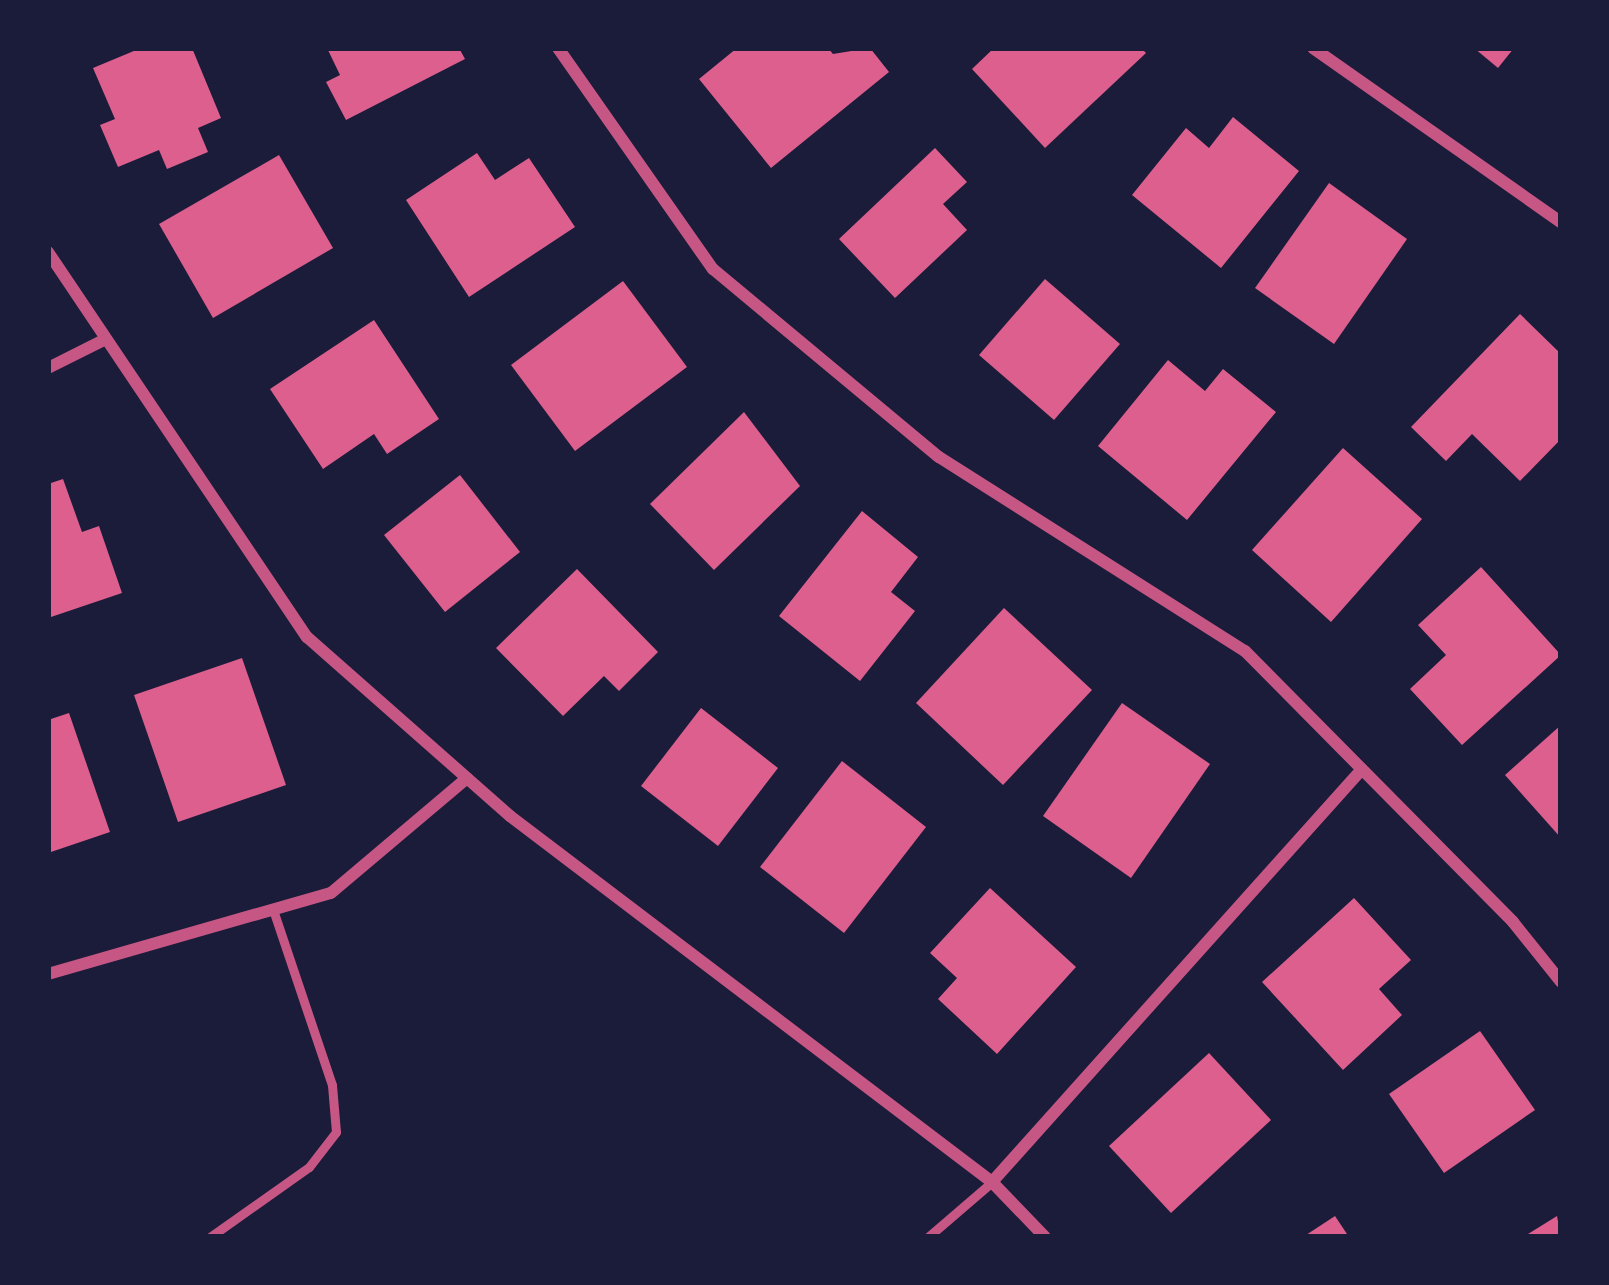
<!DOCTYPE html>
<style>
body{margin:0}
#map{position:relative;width:1609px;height:1285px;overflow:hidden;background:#1b1b3a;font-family:Cabin,sans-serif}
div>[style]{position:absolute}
.building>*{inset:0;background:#dd5f8e}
.service>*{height:9px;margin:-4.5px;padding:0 4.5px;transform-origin:4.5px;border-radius:4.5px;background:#c65784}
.minor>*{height:12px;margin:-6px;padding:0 6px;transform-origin:6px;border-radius:6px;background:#c65784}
span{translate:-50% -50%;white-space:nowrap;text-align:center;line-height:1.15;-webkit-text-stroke:12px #1b1b3a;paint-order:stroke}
.frame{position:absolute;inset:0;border:51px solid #1b1b3a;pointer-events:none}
</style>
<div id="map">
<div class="building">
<div style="clip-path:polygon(141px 48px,192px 48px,221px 118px,198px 128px,208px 152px,167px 169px,159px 150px,118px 167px,100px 125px,115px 119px,93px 68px)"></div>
<div style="clip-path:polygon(327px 48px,459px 48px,465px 59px,346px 120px,326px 82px,340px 75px)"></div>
<div style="clip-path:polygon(737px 48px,828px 48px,833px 54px,870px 48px,889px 72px,771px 168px,699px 79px)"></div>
<div style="clip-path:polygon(994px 48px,1141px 48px,1146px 53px,1045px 148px,972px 69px)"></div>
<div style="clip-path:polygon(1474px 48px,1514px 48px,1498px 68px)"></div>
<div style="clip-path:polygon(1233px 117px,1299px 171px,1221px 268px,1132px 195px,1186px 128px,1209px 148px)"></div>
<div style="clip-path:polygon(935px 148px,967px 182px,943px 204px,967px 230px,895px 298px,839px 239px)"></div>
<div style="clip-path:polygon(477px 153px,495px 180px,529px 158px,575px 227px,469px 297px,406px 200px)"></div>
<div style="clip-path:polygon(279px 155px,333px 248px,213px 318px,159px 224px)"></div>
<div style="clip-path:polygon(1329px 183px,1407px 239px,1334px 344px,1255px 288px)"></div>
<div style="clip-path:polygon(1045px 279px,1120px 344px,1054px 420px,979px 355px)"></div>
<div style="clip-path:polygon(623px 281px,687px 367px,575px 451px,511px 365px)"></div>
<div style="clip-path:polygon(1520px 314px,1561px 354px,1561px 439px,1520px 481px,1472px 434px,1446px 461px,1411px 427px)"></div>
<div style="clip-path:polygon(374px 320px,439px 419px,387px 454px,374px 434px,323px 469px,270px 389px)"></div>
<div style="clip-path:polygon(1168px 360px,1205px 391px,1223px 369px,1276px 412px,1187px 520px,1098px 446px)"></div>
<div style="clip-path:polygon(744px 412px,800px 486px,714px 570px,650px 504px)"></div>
<div style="clip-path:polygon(1343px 448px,1422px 519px,1331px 622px,1252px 550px)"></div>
<div style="clip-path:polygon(460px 475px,520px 552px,445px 612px,384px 535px)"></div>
<div style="clip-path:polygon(63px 479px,82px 532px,99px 526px,122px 593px,48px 618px,48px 484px)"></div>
<div style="clip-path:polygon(862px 511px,918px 557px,891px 592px,915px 611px,860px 681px,779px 616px)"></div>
<div style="clip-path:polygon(1481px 567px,1561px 655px,1462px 745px,1410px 689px,1446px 655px,1418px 625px)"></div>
<div style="clip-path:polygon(577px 569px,658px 652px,619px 691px,604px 676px,563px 716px,496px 648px)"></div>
<div style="clip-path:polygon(1004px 608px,1092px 690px,1003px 785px,916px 703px)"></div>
<div style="clip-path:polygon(242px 658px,286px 785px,178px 822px,134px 695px)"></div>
<div style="clip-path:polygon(1122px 703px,1210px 764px,1131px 878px,1043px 816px)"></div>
<div style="clip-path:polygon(701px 708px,778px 768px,718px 846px,641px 786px)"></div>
<div style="clip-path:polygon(69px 713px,110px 832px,48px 853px,48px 720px)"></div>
<div style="clip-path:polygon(1561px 725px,1561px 838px,1505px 775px)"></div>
<div style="clip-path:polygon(842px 761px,926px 827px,844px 933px,760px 867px)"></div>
<div style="clip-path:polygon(990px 888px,1076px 967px,997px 1054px,938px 999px,957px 978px,930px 953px)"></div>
<div style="clip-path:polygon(1354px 898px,1411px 960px,1379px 989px,1402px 1015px,1343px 1070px,1262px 982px)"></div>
<div style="clip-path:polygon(1480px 1031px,1535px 1110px,1444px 1173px,1389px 1094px)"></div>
<div style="clip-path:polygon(1209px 1053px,1271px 1120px,1171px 1213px,1109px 1146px)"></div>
<div style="clip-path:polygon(1335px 1216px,1349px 1237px,1303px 1237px)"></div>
<div style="clip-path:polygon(1557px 1216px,1561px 1237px,1523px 1237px)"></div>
</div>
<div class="service">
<div style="left:210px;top:1237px;width:121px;rotate:-35.3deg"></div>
<div style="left:309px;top:1167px;width:44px;rotate:-52.4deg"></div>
<div style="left:336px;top:1132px;width:47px;rotate:-94.9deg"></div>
<div style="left:332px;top:1085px;width:185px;rotate:-108.6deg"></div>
<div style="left:928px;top:1237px;width:84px;rotate:-40.7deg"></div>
</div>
<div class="minor">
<div style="left:558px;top:48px;width:270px;rotate:55deg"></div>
<div style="left:713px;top:269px;width:294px;rotate:39.8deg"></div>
<div style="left:939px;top:457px;width:362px;rotate:32.4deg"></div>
<div style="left:1245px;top:651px;width:381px;rotate:45.3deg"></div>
<div style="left:1513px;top:922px;width:77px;rotate:51.3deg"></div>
<div style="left:1313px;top:48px;width:303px;rotate:35.1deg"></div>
<div style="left:48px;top:252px;width:464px;rotate:56.1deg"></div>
<div style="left:307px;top:637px;width:271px;rotate:41.4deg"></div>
<div style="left:510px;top:816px;width:605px;rotate:37.21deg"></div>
<div style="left:992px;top:1182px;width:76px;rotate:46.1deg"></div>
<div style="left:48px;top:368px;width:60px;rotate:-26.6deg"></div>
<div style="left:48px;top:974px;width:294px;rotate:-16deg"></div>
<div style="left:331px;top:893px;width:178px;rotate:-40.2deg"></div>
<div style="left:992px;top:1182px;width:554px;rotate:-48.14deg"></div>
</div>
<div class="frame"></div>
</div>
